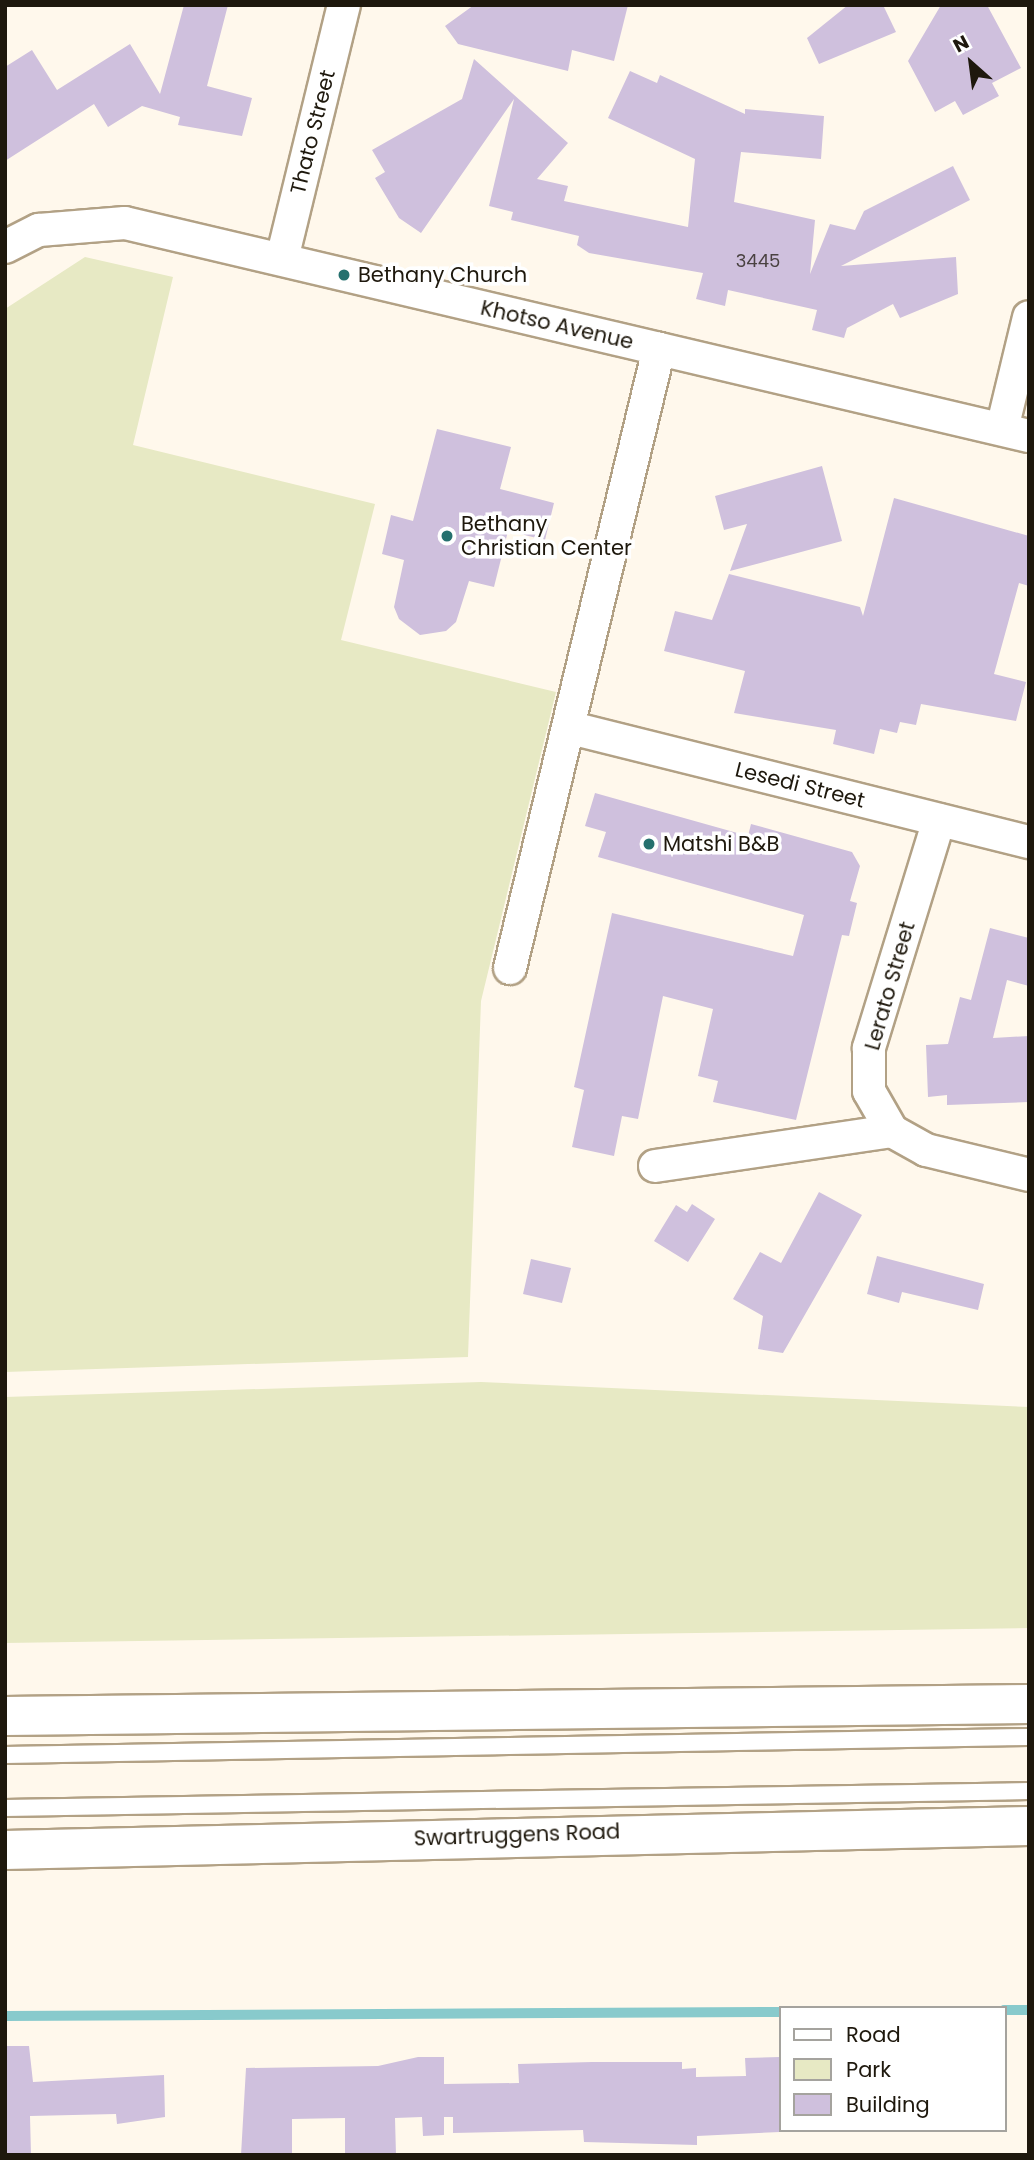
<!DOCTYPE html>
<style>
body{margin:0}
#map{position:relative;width:1034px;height:2160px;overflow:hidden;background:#fff8ec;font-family:Poppins,sans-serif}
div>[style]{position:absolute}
.green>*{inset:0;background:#e7e9c4}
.stream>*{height:10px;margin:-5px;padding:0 5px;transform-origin:5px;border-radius:5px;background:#88cacc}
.building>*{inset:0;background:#cfc0dd}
.roads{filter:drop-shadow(2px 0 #b2a185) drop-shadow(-2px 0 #b2a185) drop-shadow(0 2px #b2a185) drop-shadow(0 -2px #b2a185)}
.service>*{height:16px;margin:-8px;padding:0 8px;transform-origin:8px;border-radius:8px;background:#fff}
.minor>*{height:32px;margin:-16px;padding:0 16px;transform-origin:16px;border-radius:16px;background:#fff}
.secondary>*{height:38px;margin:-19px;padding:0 19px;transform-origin:19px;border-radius:19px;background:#fff}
.dots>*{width:19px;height:19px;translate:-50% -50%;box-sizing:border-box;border:4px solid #fff;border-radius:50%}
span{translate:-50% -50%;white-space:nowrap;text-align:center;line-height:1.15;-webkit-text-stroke:7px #fff;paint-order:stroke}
.number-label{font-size:18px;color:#4a4241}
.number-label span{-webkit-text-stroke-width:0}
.street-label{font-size:21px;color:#1e180d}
.poi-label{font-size:21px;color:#1e180d}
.left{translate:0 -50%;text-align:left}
.frame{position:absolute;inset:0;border:7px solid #1e180d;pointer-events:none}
.legend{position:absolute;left:779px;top:2006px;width:228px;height:126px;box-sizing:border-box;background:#fff;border:2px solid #a5a39e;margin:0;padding:9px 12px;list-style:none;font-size:21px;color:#1e180d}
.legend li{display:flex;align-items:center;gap:14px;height:35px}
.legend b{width:35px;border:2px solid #a5a39e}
.north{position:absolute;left:936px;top:28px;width:70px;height:70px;-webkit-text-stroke:5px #fff;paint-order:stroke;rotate:332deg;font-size:19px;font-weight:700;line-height:28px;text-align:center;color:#1e180d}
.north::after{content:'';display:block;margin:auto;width:24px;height:32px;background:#1e180d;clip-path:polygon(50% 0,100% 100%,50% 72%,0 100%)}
</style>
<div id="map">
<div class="green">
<div style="clip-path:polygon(85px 257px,173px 277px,133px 445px,375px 504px,341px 640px,556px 692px,481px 1001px,468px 1357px,5px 1372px,5px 309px)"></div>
<div style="clip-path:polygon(481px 1382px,1029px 1407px,1029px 1628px,5px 1643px,5px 1397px)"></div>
</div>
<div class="stream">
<div style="left:1004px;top:2010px;width:25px"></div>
<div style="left:5px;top:2016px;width:775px;rotate:-0.3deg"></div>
</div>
<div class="building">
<div style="clip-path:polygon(184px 5px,228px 5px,207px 86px,252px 98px,242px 136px,178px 125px,180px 117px,142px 106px,108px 127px,94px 104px,5px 161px,5px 67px,32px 50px,57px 90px,130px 44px,160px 94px)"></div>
<div style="clip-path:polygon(474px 5px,628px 5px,614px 61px,572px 50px,568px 71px,458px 44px,445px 26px)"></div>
<div style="clip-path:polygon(848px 5px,883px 5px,896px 32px,819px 64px,807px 38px)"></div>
<div style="clip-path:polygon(941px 5px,987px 5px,1021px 68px,992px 83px,999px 96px,963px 115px,955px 101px,935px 112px,908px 61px)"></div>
<div style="clip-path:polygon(474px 59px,568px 143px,537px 179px,568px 186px,564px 201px,688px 227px,695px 159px,608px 118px,630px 71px,657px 83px,660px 75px,745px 114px,745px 109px,824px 116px,821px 159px,741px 152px,734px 202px,815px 220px,810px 274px,830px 224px,855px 230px,864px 211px,953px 166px,970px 200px,841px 266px,956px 257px,958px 294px,900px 318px,893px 304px,847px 328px,844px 338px,812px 330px,817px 310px,728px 290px,725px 306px,696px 299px,703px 273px,589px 253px,577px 245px,579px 236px,511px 220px,513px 212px,489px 206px,514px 99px,421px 233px,399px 218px,375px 178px,385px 172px,372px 150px,462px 99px)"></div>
<div style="clip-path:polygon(437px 429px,511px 447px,500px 489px,554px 503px,545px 540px,508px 531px,494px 587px,469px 581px,456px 622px,446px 631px,420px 635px,399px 619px,394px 607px,404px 560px,382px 554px,391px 515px,413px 521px)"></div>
<div style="clip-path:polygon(822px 466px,842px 541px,730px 571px,747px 524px,724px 530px,715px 496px)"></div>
<div style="clip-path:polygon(894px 498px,1029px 536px,1029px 586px,1019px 583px,994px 674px,1026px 682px,1016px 721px,921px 704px,916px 725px,900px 722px,897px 733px,880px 729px,874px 754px,833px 744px,836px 730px,734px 713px,745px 671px,664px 651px,675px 611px,712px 620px,729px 574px,860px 607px,863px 616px)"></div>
<div style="clip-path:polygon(595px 793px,748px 836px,751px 824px,852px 852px,860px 866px,850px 901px,857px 903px,849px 936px,842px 935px,796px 1120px,713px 1102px,718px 1081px,698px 1076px,713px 1009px,663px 996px,638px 1119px,622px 1116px,614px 1156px,572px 1147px,584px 1090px,574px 1087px,612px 913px,793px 956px,804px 915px,598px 857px,606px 832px,585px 826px)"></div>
<div style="clip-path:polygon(990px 928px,1029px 938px,1029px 986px,1007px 980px,993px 1038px,1029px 1036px,1029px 1102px,947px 1105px,947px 1095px,928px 1097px,926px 1045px,948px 1044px,960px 997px,971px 1000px)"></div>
<div style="clip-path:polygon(819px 1192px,862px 1215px,783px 1353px,758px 1349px,763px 1316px,733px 1299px,760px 1252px,781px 1263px)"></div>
<div style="clip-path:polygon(692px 1204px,715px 1219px,688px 1262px,654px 1241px,676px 1205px,687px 1212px)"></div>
<div style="clip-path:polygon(877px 1256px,984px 1284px,978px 1310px,902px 1292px,899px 1303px,867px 1294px)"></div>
<div style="clip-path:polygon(531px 1259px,571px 1268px,562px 1303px,523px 1294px)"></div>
<div style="clip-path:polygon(5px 2046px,29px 2046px,33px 2082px,164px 2075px,165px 2117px,117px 2124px,116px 2114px,30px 2116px,31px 2155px,5px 2155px)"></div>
<div style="clip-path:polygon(418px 2057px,444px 2057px,444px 2084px,519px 2083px,518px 2064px,592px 2062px,682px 2062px,682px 2069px,696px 2068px,696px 2077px,746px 2076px,745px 2058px,780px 2057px,780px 2132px,697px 2136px,697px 2145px,584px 2142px,583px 2130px,453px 2133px,453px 2117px,444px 2117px,444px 2135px,423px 2136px,422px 2117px,395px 2118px,396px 2155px,345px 2155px,345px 2118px,292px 2119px,292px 2155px,241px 2155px,246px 2068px,378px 2066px)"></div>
</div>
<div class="roads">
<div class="service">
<div style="left:5px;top:1755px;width:1024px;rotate:-1.01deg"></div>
<div style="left:5px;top:1808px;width:1024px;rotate:-0.95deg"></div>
</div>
<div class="minor">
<div style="left:5px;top:247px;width:38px;rotate:-27deg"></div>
<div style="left:39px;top:230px;width:86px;rotate:-4.7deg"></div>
<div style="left:125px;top:223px;width:929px;rotate:13.26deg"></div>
<div style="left:282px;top:259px;width:261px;rotate:-76.3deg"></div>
<div style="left:1002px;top:429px;width:115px;rotate:-76.4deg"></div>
<div style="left:571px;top:728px;width:472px;rotate:14deg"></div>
<div style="left:939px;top:820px;width:239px;rotate:107.1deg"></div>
<div style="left:869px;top:1048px;width:43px;rotate:90deg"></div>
<div style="left:869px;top:1091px;width:46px;rotate:60.1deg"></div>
<div style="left:892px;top:1131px;width:39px;rotate:29deg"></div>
<div style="left:926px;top:1150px;width:106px;rotate:13.6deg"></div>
<div style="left:510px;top:968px;width:637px;rotate:-76.47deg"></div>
<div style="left:655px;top:1166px;width:240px;rotate:-8.4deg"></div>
</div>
<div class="secondary">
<div style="left:5px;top:1716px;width:1024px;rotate:-0.67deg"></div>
<div style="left:5px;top:1850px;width:1024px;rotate:-1.34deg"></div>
</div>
</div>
<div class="dots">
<div style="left:344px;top:275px;background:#25706e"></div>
<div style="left:447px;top:536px;background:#25706e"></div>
<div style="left:649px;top:844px;background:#25706e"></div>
</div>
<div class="number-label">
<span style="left:758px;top:261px">3445</span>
</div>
<div class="street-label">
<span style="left:313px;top:132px;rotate:-76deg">Thato Street</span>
<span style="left:557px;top:325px;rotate:13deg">Khotso Avenue</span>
<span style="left:800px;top:785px;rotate:14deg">Lesedi Street</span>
<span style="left:890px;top:986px;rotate:-74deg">Lerato Street</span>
<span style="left:517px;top:1835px;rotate:-2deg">Swartruggens Road</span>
</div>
<div class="poi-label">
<span class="left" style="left:358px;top:275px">Bethany Church</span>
<span class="left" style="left:461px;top:536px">Bethany<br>Christian Center</span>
<span class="left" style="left:663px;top:844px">Matshi B&amp;B</span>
</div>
<div class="frame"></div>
<ul class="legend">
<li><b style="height:9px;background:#fff"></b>Road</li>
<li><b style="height:19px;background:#e7e9c4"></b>Park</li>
<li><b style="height:19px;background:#cfc0dd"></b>Building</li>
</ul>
<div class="north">N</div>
</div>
